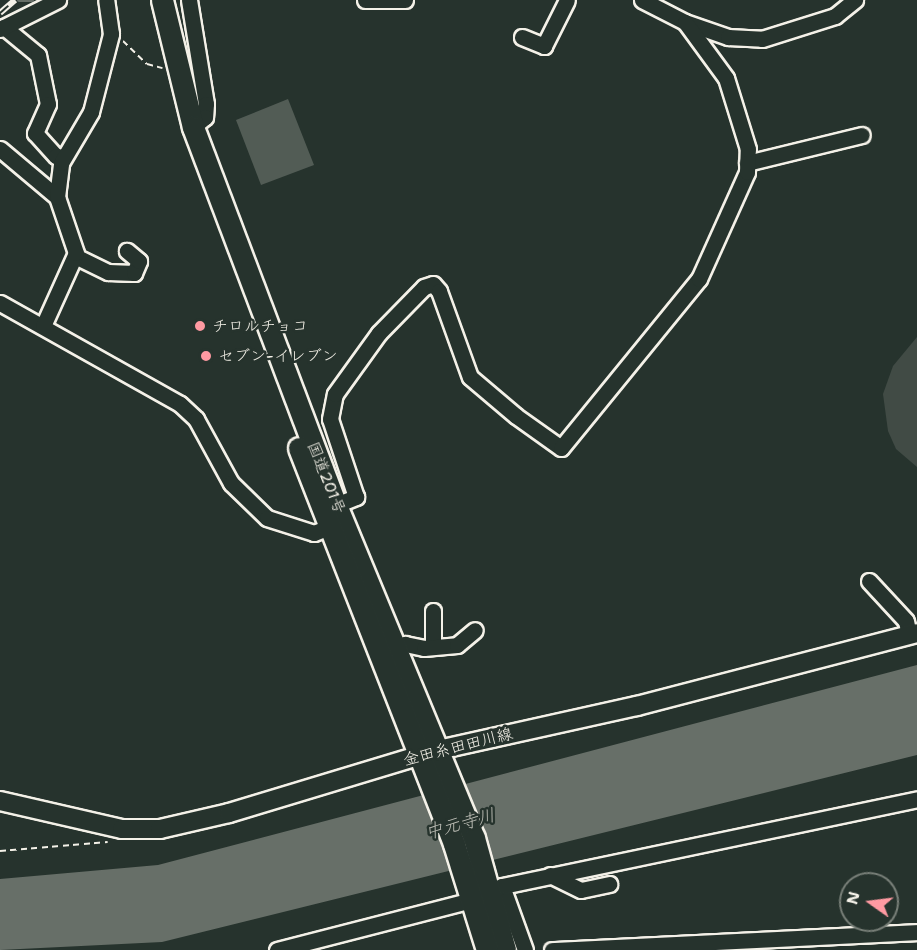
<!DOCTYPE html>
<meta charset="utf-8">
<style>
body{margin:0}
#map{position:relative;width:917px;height:950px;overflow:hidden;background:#26332d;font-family:"Shantell Sans","Klee One",sans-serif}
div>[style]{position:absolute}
.green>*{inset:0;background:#414b45}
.water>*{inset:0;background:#676f68}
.stream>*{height:4px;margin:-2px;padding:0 2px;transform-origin:2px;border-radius:2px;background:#676f68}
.building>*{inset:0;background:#525c55}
.path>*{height:2px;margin-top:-1px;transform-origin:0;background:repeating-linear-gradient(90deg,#f4f1e8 0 6px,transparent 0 10.5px)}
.roads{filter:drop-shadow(2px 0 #f4f1e8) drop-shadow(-2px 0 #f4f1e8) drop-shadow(0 2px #f4f1e8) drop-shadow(0 -2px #f4f1e8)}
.minor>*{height:15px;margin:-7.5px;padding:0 7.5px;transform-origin:7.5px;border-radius:7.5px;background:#26332d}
.major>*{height:18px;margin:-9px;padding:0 9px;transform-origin:9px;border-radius:9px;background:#26332d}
.highway>*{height:21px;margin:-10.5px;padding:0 10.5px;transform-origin:10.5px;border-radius:10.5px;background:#26332d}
.rail>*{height:6px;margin-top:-3px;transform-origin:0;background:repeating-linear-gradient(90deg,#26332d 0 11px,#f4f1e8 0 22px);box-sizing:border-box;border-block:2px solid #f4f1e8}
.dots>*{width:16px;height:16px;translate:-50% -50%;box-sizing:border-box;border:3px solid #26332d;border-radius:50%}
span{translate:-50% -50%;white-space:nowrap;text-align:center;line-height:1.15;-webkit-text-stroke:5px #26332d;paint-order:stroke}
.poi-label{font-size:16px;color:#f4f1e8}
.left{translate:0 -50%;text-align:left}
.street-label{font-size:16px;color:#f4f1e8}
.water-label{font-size:18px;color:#bcbdb5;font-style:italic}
.north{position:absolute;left:839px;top:872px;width:60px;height:60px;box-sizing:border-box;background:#26332d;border:2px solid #787f78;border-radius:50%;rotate:284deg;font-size:16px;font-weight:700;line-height:24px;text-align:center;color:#f4f1e8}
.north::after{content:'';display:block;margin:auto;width:21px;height:27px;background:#ff9aa2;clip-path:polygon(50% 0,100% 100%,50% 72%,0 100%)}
</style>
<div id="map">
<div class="green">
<div style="clip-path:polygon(917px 337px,917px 467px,896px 449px,888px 431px,883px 394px,893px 366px)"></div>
</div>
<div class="water">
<div style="clip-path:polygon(917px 665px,917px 755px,162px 942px,0 950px,0 879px,158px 865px)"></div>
</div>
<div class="stream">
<div style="left:19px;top:0;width:13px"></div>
</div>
<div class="building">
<div style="clip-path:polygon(288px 99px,314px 165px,261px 185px,236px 120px)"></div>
</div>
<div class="path">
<div style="left:123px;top:41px;width:33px;rotate:44deg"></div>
<div style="left:147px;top:64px;width:16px;rotate:15deg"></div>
<div style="left:0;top:851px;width:108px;rotate:-4.8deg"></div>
</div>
<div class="roads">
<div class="minor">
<div style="left:189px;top:0;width:105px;rotate:80.7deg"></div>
<div style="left:206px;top:104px;width:13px;rotate:94deg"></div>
<div style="left:205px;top:117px;width:16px;rotate:140deg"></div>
<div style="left:365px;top:0;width:40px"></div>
<div style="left:642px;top:0;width:48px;rotate:27.1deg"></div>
<div style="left:685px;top:22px;width:46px;rotate:19.2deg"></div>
<div style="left:728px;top:37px;width:34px;rotate:3deg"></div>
<div style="left:762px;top:39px;width:77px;rotate:-17.5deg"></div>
<div style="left:835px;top:16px;width:26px;rotate:-39deg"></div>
<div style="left:4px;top:27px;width:44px;rotate:39.5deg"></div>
<div style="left:38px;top:55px;width:50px;rotate:78.5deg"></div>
<div style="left:48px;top:104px;width:32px;rotate:114deg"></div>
<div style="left:35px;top:133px;width:31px;rotate:48deg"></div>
<div style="left:56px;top:156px;width:7px;rotate:8deg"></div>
<div style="left:0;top:29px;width:65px;rotate:-26.6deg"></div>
<div style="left:522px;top:37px;width:24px;rotate:22deg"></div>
<div style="left:544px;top:46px;width:51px;rotate:-63.4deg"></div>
<div style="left:0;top:149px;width:75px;rotate:40.1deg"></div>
<div style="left:747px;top:163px;width:118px;rotate:-13.7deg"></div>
<div style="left:75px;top:256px;width:37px;rotate:26deg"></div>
<div style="left:108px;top:272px;width:26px;rotate:2deg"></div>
<div style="left:134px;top:273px;width:13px;rotate:-67deg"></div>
<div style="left:139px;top:261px;width:16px;rotate:-140deg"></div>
<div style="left:0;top:303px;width:206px;rotate:29.3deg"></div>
<div style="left:180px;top:404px;width:22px;rotate:43deg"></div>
<div style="left:196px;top:419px;width:73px;rotate:61.3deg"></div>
<div style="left:231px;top:483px;width:50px;rotate:44.2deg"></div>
<div style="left:267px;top:518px;width:49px;rotate:17.7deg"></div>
<div style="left:314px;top:533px;width:16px;rotate:-22deg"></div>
<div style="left:43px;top:326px;width:80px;rotate:-65.7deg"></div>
<div style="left:76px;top:253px;width:59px;rotate:-108.7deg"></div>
<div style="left:57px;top:197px;width:34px;rotate:-83deg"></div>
<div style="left:61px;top:163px;width:59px;rotate:-59.5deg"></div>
<div style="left:91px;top:112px;width:81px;rotate:-75.6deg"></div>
<div style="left:111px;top:34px;width:34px;rotate:-98deg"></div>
<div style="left:336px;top:505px;width:22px;rotate:-22deg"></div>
<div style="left:356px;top:497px;width:82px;rotate:-108.4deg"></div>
<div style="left:330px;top:419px;width:25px;rotate:-79deg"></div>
<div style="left:335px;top:394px;width:75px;rotate:-54.2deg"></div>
<div style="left:379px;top:333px;width:64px;rotate:-45.6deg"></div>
<div style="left:424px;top:287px;width:9px;rotate:-18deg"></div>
<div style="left:433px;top:284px;width:9px;rotate:49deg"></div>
<div style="left:439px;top:291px;width:91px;rotate:70.2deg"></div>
<div style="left:470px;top:377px;width:60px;rotate:40.3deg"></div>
<div style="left:516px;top:416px;width:55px;rotate:35.4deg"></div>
<div style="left:561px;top:448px;width:218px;rotate:-50.8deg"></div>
<div style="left:699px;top:279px;width:117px;rotate:-65.8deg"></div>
<div style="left:747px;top:172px;width:23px;rotate:-88deg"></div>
<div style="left:748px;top:149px;width:74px;rotate:-107.2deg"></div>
<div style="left:726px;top:78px;width:69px;rotate:-126.2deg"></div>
<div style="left:869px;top:581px;width:54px;rotate:47.2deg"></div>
<div style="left:906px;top:621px;width:14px;rotate:78deg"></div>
<div style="left:433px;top:611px;width:36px;rotate:90deg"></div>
<div style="left:395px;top:648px;width:11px;rotate:-22deg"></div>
<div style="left:405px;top:644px;width:19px;rotate:12deg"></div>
<div style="left:424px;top:648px;width:33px;rotate:-5deg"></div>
<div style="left:457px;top:645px;width:23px;rotate:-40deg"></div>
<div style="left:550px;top:875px;width:34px;rotate:26deg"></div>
<div style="left:581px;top:890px;width:29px;rotate:-12deg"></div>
<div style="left:502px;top:886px;width:68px;rotate:70.2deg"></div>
<div style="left:277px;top:950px;width:201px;rotate:-14.4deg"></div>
<div style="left:472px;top:900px;width:33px;rotate:-25deg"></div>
<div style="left:502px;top:886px;width:424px;rotate:-11.8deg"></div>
<div style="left:552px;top:950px;width:365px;rotate:-2.8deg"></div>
</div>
<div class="major">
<div style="left:0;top:801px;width:125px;rotate:12.9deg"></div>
<div style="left:122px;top:829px;width:38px"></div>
<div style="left:160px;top:829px;width:71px;rotate:-13.1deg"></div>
<div style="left:229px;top:813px;width:218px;rotate:-16.8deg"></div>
<div style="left:438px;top:750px;width:204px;rotate:-12.5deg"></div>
<div style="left:637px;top:706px;width:289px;rotate:-14.6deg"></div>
</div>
<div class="highway">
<div style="left:162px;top:0;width:131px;rotate:76.3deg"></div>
<div style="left:193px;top:127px;width:404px;rotate:69.3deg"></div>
<div style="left:336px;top:505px;width:360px;rotate:67.5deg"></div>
<div style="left:474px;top:838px;width:116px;rotate:74.5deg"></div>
<div style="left:299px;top:448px;width:425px;rotate:68.6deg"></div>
<div style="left:454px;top:844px;width:111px;rotate:72.7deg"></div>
</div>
</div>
<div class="rail">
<div style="left:0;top:13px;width:20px;rotate:-41deg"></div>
</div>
<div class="dots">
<div style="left:200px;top:326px;background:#ff9aa2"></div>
<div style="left:206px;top:356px;background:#ff9aa2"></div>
</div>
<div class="poi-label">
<span class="left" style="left:212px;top:326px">チロルチョコ</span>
<span class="left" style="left:218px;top:356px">セブン-イレブン</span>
</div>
<div class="street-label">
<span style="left:326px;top:478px;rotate:68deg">国道201号</span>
<span style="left:458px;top:747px;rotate:-14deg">金田糸田田川線</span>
</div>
<div class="water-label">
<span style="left:460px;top:824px;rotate:-15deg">中元寺川</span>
</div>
<div class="north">N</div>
</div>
